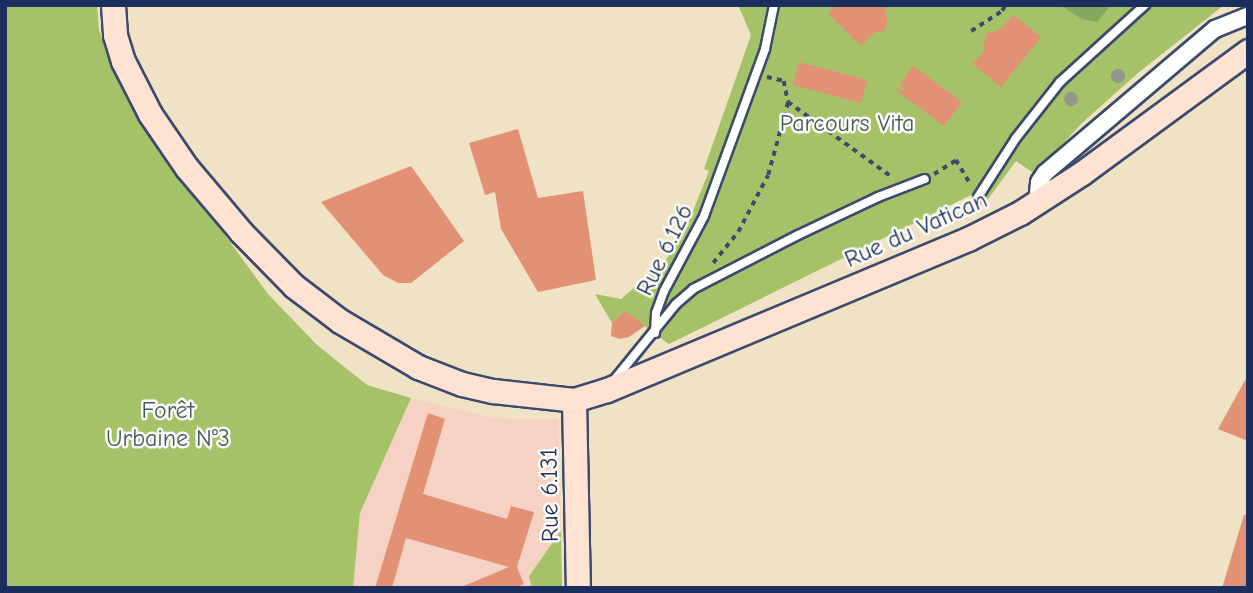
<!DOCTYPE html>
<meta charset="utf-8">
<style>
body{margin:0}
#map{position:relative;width:1253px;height:593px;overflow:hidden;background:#f0e2c4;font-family:"Comic Neue",sans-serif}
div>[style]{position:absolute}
.built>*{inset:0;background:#f5d2c3}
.green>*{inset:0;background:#a6c269}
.forest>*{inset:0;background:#84a85d}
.building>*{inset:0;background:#e39175}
.path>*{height:3.5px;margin-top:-1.75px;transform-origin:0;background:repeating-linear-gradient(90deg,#3b4a6d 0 5px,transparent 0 10px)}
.roads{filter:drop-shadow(2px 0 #3b4a6d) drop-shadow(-2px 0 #3b4a6d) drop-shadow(0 2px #3b4a6d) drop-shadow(0 -2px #3b4a6d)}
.lane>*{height:8px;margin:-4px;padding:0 4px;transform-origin:4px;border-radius:4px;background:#fff}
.street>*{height:16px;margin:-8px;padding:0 8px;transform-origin:8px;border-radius:8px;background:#fff}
.secondary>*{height:23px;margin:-11.5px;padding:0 11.5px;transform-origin:11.5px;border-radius:11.5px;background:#fee3d2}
.trees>*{width:14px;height:14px;margin:-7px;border-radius:50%;background:#92988e}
span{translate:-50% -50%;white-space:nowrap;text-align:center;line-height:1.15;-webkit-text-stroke:5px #fdfcf7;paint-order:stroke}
.park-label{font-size:24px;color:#455b61}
.street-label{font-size:24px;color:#1b2f5e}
.frame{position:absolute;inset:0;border:7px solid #1b2f5e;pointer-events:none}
</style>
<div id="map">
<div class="built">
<div style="clip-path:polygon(411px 398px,494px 418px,559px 419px,561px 531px,529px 575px,532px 588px,353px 588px,360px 513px)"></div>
</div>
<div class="green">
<div style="clip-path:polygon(5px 5px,97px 5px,99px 30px,127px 99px,163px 156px,178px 171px,268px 294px,317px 345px,367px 385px,411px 398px,360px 513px,353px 588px,5px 588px)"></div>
<div style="clip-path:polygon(738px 5px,1224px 5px,1138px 73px,1082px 123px,1035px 174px,1016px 161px,983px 206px,971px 195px,669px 344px,625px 312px,612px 323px,595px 294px,621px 299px,666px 260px,689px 221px,709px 171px,704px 169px,751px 35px)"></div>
<div style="clip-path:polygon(561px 531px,562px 588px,532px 588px,529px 576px)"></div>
</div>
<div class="forest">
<div style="clip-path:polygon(1060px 5px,1111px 5px,1097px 22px,1082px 19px)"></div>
</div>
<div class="building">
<div style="clip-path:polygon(837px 5px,886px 5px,887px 27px,882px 32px,875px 32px,861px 46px,828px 13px)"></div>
<div style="clip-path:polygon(1013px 15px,1041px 37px,1001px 87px,973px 64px,983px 52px,986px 34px,1001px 29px)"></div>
<div style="clip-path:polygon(799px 62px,867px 80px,861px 103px,793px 85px)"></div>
<div style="clip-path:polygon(913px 66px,962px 102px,944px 126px,893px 88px,906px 91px,900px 84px)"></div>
<div style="clip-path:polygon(518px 129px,538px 198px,583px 191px,596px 280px,538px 292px,501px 229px,495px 192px,485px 195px,469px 143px)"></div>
<div style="clip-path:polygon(411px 166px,464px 241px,411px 283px,398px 283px,383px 275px,321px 202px)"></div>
<div style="clip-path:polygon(625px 311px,645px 326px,629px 337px,620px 339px,611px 336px,612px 323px)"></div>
<div style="clip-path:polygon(1248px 375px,1248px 441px,1218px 429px)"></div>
<div style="clip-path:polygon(428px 413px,445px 419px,423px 494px,507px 519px,511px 506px,534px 512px,517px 567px,524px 584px,514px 588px,459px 588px,509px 567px,406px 538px,392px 588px,375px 588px)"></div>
<div style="clip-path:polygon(1244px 515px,1248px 515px,1248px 588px,1222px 588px)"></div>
</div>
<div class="path">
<div style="left:971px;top:31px;width:37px;rotate:-33deg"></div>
<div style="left:1002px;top:11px;width:7px;rotate:-63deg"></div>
<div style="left:767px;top:77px;width:17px;rotate:13deg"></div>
<div style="left:784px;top:81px;width:21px;rotate:79deg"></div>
<div style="left:788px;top:102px;width:128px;rotate:35.8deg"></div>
<div style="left:934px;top:174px;width:26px;rotate:-32deg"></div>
<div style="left:956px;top:160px;width:29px;rotate:59deg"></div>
<div style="left:713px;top:263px;width:40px;rotate:-51deg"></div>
<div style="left:738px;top:232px;width:64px;rotate:-62.2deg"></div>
<div style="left:768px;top:175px;width:76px;rotate:-74.7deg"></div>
</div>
<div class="roads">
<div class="lane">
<div style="left:978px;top:197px;width:70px;rotate:-57.2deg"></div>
<div style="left:1016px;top:138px;width:71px;rotate:-51.8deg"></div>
<div style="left:1060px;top:82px;width:115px;rotate:-42.2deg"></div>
<div style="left:655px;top:333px;width:20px;rotate:-87deg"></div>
<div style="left:656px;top:313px;width:23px;rotate:-70deg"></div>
<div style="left:664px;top:291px;width:85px;rotate:-61.9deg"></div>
<div style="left:704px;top:216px;width:178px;rotate:-69.9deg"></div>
<div style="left:765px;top:49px;width:45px;rotate:-78.4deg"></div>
<div style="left:615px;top:379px;width:97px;rotate:-50.9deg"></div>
<div style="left:676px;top:304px;width:23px;rotate:-41deg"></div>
<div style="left:693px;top:289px;width:118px;rotate:-27.2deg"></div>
<div style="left:798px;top:235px;width:89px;rotate:-25.4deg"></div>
<div style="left:878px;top:197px;width:50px;rotate:-21deg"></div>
</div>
<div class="street">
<div style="left:1037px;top:202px;width:20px;rotate:-84deg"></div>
<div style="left:1039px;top:182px;width:11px;rotate:-56deg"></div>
<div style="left:1045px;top:173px;width:223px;rotate:-40.3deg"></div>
<div style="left:1215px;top:29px;width:35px;rotate:-22deg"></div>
</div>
<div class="secondary">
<div style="left:113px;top:5px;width:30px;rotate:86deg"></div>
<div style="left:115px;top:35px;width:27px;rotate:73deg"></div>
<div style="left:123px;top:61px;width:59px;rotate:63deg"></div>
<div style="left:150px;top:114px;width:65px;rotate:55.6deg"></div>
<div style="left:187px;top:168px;width:84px;rotate:49.8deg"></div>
<div style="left:241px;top:232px;width:76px;rotate:45.5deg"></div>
<div style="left:294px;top:286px;width:58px;rotate:37.3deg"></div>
<div style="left:340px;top:321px;width:91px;rotate:30.5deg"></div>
<div style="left:418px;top:367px;width:47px;rotate:21.1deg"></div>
<div style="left:462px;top:384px;width:32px;rotate:13deg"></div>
<div style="left:493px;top:391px;width:81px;rotate:6.3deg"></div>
<div style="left:574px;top:400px;width:34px;rotate:-17deg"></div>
<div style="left:607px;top:390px;width:391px;rotate:-22.7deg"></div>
<div style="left:968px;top:239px;width:58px;rotate:-26.6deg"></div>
<div style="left:1020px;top:213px;width:74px;rotate:-32.8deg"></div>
<div style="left:1082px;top:173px;width:206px;rotate:-36.3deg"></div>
<div style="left:574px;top:400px;width:188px;rotate:88.8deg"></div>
</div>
</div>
<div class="trees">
<div style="left:1118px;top:76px"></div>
<div style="left:1071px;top:99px"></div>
</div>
<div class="park-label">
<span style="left:847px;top:124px">Parcours Vita</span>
<span style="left:168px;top:425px">Forêt<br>Urbaine N°3</span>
</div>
<div class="street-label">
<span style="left:916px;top:230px;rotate:-24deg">Rue du Vatican</span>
<span style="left:665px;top:250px;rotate:-64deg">Rue 6.126</span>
<span style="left:550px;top:495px;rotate:-91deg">Rue 6.131</span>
</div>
<div class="frame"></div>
</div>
